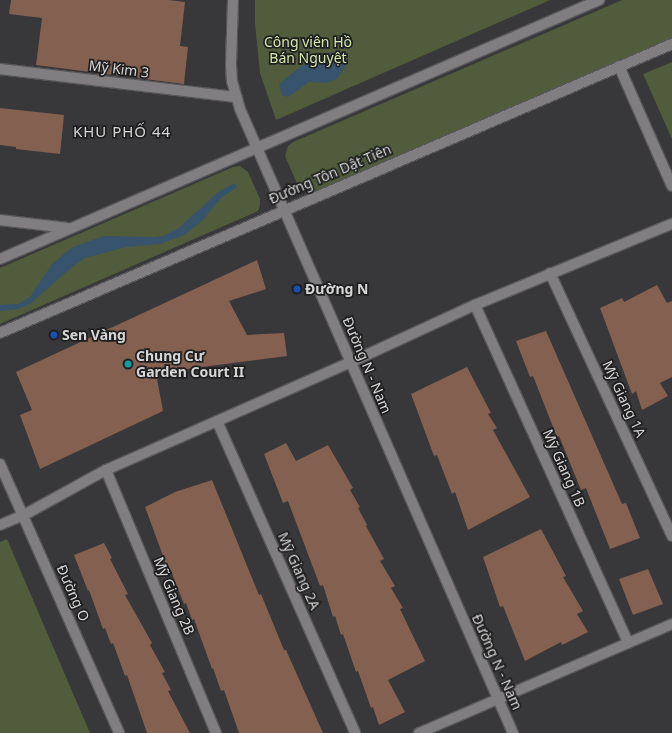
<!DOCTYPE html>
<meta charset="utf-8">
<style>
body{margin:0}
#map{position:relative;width:672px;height:733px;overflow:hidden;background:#383739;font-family:"Noto Sans",sans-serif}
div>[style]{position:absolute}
.green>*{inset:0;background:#505c3b}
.water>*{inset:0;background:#38536c}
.building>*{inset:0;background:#846050}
.roads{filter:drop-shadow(1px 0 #575658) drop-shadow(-1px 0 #575658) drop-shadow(0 1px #575658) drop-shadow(0 -1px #575658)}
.minor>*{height:10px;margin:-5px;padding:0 5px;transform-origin:5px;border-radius:5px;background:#807e81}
.dots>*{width:11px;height:11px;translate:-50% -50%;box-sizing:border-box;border:2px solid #1f1f20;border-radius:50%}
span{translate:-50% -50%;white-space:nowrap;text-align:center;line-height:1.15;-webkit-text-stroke:3.5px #1f1f20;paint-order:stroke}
.park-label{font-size:14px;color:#d3e9ac}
.street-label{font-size:14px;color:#d7d6d7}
.poi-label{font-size:14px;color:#d7d6d7;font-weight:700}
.left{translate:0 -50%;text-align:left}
.neighbourhood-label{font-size:15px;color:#d7d6d7;letter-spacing:1px}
</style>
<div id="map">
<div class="green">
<div style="clip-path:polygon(255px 0,550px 0,276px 120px,260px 73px,255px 24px)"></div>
<div style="clip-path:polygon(622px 0,672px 0,672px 38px,315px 192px,304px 192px,299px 188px,285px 156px,288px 146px,293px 142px)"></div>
<div style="clip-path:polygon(672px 62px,672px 139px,643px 74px)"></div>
<div style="clip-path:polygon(240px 166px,248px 172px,260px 199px,260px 205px,258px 211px,0 324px,0 268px,233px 167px)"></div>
<div style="clip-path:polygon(7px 539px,90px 733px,0 733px,0 542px)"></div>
</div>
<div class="water">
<div style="clip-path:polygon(339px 52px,345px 58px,346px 66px,337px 79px,326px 83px,309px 82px,288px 97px,282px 95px,279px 84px,300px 67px,326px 54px)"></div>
<div style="clip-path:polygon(234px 183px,237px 187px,221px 198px,202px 221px,184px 235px,160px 244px,126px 247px,85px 258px,72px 267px,30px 304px,18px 309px,0 311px,0 305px,18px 304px,30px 297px,52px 264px,71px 248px,103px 236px,154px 237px,163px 236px,179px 228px,217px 193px)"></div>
</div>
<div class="building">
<div style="clip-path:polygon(11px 0,169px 0,185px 2px,180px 46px,188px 47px,184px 84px,36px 65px,42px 18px,9px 14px)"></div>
<div style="clip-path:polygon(0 108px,64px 115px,60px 154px,16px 149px,16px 147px,0 145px)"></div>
<div style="clip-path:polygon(257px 260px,266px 289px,229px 301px,247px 335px,284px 333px,287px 356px,156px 373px,163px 411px,40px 469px,20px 415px,32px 410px,16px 372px)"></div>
<div style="clip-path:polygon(657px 285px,667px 303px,672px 301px,672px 377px,660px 383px,668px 396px,642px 410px,636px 391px,632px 394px,600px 308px,622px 298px,624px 302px)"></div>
<div style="clip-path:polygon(546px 331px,622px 504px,626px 503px,640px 538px,610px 549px,586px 488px,581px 490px,559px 436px,557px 437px,533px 376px,530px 377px,516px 341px)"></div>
<div style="clip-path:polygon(467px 367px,491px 413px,488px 414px,497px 428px,493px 430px,530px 497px,468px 530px,455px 492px,452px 494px,437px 455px,434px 456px,411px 394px)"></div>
<div style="clip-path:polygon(286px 443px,296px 461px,328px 445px,353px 488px,350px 490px,360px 507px,358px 508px,367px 525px,366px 526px,384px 559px,380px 561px,395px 586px,391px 588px,403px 608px,400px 609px,425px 661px,388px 680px,405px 712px,379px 725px,373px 707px,371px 708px,358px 671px,356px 672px,343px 634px,341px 635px,335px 616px,333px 617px,323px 585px,320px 586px,288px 501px,283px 503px,264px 454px)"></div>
<div style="clip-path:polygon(212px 480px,259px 595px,261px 594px,284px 650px,286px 650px,323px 733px,239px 733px,224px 690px,221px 691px,213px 668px,212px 669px,194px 619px,192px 620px,186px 603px,184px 604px,171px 571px,169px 572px,145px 507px,175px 492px)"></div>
<div style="clip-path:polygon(541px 529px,566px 576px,563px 577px,583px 611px,577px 614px,588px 632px,562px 645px,561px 642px,525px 661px,503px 606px,500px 607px,483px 557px)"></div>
<div style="clip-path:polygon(104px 543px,112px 558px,110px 559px,128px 594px,125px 595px,152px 643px,150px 645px,165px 672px,162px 673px,171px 690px,168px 691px,190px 733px,147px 733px,127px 675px,125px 676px,113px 643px,111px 644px,105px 628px,103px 629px,89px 590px,88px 591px,74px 555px)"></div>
<div style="clip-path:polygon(648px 569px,663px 604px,633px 615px,619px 579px)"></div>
</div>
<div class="roads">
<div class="minor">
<div style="left:233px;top:0;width:64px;rotate:91.8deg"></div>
<div style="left:231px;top:64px;width:17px;rotate:87deg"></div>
<div style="left:232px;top:81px;width:29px;rotate:74deg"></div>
<div style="left:240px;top:109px;width:681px;rotate:66.37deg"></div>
<div style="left:619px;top:66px;width:131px;rotate:66.2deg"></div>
<div style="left:0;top:69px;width:238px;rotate:6.8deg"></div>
<div style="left:0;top:220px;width:68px;rotate:6.7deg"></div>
<div style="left:0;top:259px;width:653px;rotate:-23.38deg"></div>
<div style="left:550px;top:273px;width:290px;rotate:65.1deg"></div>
<div style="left:475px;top:305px;width:371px;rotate:65.6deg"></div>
<div style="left:0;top:333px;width:732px;rotate:-23.27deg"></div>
<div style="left:217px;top:421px;width:341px;rotate:66.1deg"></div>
<div style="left:0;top:464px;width:294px;rotate:66.1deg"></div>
<div style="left:106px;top:470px;width:285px;rotate:67.3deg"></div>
<div style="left:0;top:525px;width:26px;rotate:-23deg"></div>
<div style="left:24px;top:515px;width:94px;rotate:-28.8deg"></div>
<div style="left:106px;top:470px;width:268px;rotate:-23.8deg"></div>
<div style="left:351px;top:362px;width:136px;rotate:-24.7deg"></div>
<div style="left:475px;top:305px;width:213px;rotate:-22.4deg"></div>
<div style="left:419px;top:733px;width:275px;rotate:-23.3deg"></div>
</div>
</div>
<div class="dots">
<div style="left:297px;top:289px;background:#1a4fb4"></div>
<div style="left:54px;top:335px;background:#1a4fb4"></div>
<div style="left:128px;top:364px;background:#0f9aa8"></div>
</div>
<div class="park-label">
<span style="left:308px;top:50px">Công viên Hồ<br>Bán Nguyệt</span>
</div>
<div class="street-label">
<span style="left:119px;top:69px;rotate:7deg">Mỹ Kim 3</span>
<span style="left:330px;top:174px;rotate:-23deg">Đường Tôn Dật Tiên</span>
<span style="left:367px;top:365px;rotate:67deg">Đường N - Nam</span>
<span style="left:624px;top:399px;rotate:65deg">Mỹ Giang 1A</span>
<span style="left:564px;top:468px;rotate:66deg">Mỹ Giang 1B</span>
<span style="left:299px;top:571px;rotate:66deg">Mỹ Giang 2A</span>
<span style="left:73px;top:593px;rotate:66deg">Đường O</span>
<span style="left:174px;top:596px;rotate:67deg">Mỹ Giang 2B</span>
<span style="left:497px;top:662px;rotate:66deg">Đường N - Nam</span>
</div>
<div class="poi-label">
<span class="left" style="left:305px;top:289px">Đường N</span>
<span class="left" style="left:62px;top:335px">Sen Vàng</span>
<span class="left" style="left:136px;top:364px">Chung Cư<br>Garden Court II</span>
</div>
<div class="neighbourhood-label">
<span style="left:122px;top:132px">KHU PHỐ 44</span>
</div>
</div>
